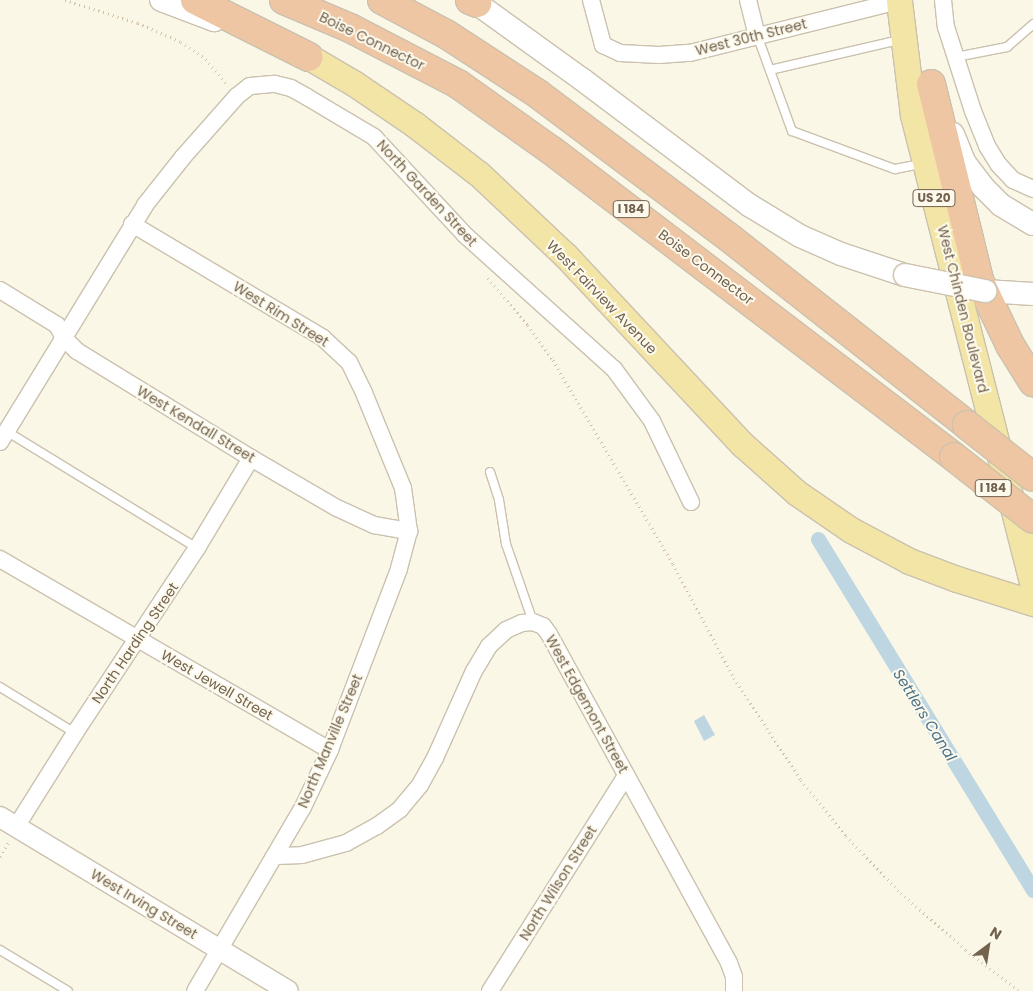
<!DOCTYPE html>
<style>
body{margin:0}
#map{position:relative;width:1033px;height:991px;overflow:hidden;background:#faf7e7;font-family:Poppins,sans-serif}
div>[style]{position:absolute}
.water>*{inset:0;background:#bdd6e2}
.canal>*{height:15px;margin:-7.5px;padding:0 7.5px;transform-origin:7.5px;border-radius:7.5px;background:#bdd6e2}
.path>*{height:2.5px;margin-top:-1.25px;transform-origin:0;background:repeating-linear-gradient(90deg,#d2bfa4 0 1px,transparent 0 5px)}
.roads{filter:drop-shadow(1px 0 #cbc1ae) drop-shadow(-1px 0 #cbc1ae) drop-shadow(0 1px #cbc1ae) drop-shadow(0 -1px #cbc1ae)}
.service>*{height:8px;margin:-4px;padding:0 4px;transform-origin:4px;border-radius:4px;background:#fff}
.minor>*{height:16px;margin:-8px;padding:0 8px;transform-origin:8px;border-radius:8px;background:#fff}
.tertiary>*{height:20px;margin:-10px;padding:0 10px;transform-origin:10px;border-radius:10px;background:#fff}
.secondary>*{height:22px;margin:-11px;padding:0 11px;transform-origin:11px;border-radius:11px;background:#fff}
.primary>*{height:25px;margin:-12.5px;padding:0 12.5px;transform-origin:12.5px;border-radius:12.5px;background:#f3e5a6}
.motorway>*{height:28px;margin:-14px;padding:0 14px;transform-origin:14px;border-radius:14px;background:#efc6a4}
.bridges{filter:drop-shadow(1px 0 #cec2ac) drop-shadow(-1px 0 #cec2ac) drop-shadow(0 1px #cec2ac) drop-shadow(0 -1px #cec2ac)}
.secondary-bridge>*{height:22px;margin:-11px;padding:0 11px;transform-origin:11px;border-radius:11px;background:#fff}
.motorway-bridge>*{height:28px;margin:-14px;padding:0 14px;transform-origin:14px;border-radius:14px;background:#efc6a4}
span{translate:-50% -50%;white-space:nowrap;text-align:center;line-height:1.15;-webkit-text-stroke:4px #fdfaed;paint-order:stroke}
.shield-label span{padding:1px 4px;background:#fdfaed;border:1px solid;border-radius:4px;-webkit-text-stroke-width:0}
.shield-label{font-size:12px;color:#72624e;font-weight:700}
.street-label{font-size:14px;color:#72624e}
.water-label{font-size:15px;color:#4c748a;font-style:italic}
.north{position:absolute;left:963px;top:921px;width:50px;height:50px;-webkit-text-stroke:4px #fdfaed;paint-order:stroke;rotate:31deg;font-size:14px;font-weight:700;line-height:20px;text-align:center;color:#72624e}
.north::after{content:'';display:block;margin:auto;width:18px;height:22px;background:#72624e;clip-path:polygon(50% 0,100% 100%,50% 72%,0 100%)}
</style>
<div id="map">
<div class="water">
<div style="clip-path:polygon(704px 715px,715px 735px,704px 741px,694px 721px)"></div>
</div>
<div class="canal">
<div style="left:818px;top:539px;width:412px;rotate:58.5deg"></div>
</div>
<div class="path">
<div style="left:65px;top:0;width:77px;rotate:17.5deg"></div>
<div style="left:138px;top:23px;width:47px;rotate:23.8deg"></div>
<div style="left:181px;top:42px;width:30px;rotate:34deg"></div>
<div style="left:206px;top:59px;width:35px;rotate:51deg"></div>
<div style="left:488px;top:278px;width:62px;rotate:49.6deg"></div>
<div style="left:528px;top:325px;width:43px;rotate:54.5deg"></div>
<div style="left:553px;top:360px;width:237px;rotate:59.5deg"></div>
<div style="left:673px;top:564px;width:129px;rotate:61.8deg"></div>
<div style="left:734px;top:678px;width:122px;rotate:56.7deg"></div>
<div style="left:801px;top:780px;width:72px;rotate:51.2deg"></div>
<div style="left:846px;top:836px;width:79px;rotate:46deg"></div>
<div style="left:901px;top:893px;width:86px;rotate:41.2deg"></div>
<div style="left:966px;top:950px;width:68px;rotate:37.2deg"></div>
<div style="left:0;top:857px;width:18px;rotate:-61deg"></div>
</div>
<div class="roads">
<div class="service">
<div style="left:757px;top:35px;width:102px;rotate:70deg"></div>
<div style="left:792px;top:131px;width:110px;rotate:20.3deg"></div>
<div style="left:895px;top:169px;width:26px;rotate:-11deg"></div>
<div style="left:956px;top:57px;width:52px;rotate:-11.1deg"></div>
<div style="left:1007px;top:47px;width:35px;rotate:-41deg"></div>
<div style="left:770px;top:70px;width:132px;rotate:-13.1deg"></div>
<div style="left:6px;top:431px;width:224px;rotate:31.5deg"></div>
<div style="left:490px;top:472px;width:29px;rotate:72deg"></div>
<div style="left:499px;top:500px;width:45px;rotate:81deg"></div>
<div style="left:506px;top:544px;width:83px;rotate:70.9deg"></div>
<div style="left:0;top:687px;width:88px;rotate:31.5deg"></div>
<div style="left:0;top:950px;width:79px;rotate:31.1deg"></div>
</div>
<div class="minor">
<div style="left:591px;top:0;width:47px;rotate:75.1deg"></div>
<div style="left:603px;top:45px;width:19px;rotate:25deg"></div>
<div style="left:620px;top:53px;width:39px;rotate:3deg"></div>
<div style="left:659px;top:55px;width:31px;rotate:-4deg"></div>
<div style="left:690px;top:53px;width:215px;rotate:-14deg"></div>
<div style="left:748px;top:0;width:36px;rotate:76deg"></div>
<div style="left:943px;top:0;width:27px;rotate:84deg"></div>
<div style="left:946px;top:27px;width:88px;rotate:72.2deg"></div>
<div style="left:973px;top:111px;width:38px;rotate:68deg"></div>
<div style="left:987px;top:146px;width:22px;rotate:58deg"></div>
<div style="left:999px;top:165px;width:21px;rotate:47deg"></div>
<div style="left:1013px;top:180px;width:22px;rotate:24deg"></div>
<div style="left:132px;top:224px;width:222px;rotate:30.8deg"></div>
<div style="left:323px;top:338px;width:35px;rotate:43deg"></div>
<div style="left:349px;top:362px;width:34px;rotate:64deg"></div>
<div style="left:364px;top:393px;width:103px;rotate:67.7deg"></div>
<div style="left:403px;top:488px;width:43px;rotate:82.1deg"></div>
<div style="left:409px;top:531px;width:39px;rotate:105deg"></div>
<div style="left:399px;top:569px;width:194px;rotate:110.9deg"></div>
<div style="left:330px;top:750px;width:63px;rotate:115.3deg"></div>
<div style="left:303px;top:807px;width:213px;rotate:120.4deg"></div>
<div style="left:0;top:290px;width:67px;rotate:31.6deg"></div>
<div style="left:57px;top:325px;width:15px;rotate:62deg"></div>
<div style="left:64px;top:338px;width:18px;rotate:45deg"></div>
<div style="left:77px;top:351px;width:204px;rotate:31.6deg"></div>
<div style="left:251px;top:458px;width:99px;rotate:30.2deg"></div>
<div style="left:337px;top:508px;width:41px;rotate:24.7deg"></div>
<div style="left:374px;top:525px;width:36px;rotate:10deg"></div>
<div style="left:0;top:442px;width:278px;rotate:-58.5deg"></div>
<div style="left:145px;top:205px;width:61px;rotate:-51.6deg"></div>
<div style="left:183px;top:157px;width:81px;rotate:-48.5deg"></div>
<div style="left:237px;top:96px;width:16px;rotate:-38deg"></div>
<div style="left:250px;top:86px;width:25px;rotate:-5deg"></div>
<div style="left:275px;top:84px;width:16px;rotate:14deg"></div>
<div style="left:291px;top:88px;width:18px;rotate:29deg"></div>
<div style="left:307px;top:97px;width:78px;rotate:30.8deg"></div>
<div style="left:374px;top:137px;width:134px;rotate:47.1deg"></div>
<div style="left:465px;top:235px;width:200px;rotate:42deg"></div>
<div style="left:614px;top:369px;width:64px;rotate:53.8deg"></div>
<div style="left:652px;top:421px;width:90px;rotate:64.3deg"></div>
<div style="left:0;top:559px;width:381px;rotate:30.1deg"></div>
<div style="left:16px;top:827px;width:111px;rotate:-57.9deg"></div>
<div style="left:75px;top:733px;width:222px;rotate:-56.6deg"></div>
<div style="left:197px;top:548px;width:105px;rotate:-59deg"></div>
<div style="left:277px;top:856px;width:25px;rotate:-2deg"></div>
<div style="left:302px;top:855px;width:46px;rotate:-15.3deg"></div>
<div style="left:346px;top:843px;width:35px;rotate:-29deg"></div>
<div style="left:377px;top:826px;width:29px;rotate:-36deg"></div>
<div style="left:400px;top:809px;width:31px;rotate:-50deg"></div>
<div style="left:420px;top:785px;width:31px;rotate:-61deg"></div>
<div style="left:435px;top:758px;width:95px;rotate:-65.9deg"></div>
<div style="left:474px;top:671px;width:29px;rotate:-59deg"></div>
<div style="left:489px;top:646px;width:23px;rotate:-43deg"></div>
<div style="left:506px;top:630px;width:17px;rotate:-24deg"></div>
<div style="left:522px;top:623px;width:11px;rotate:-5deg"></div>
<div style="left:533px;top:622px;width:11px;rotate:22deg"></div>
<div style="left:543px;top:626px;width:10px;rotate:53deg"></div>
<div style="left:549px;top:634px;width:375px;rotate:61.3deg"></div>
<div style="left:729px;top:963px;width:15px;rotate:70deg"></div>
<div style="left:734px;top:977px;width:14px;rotate:90deg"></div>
<div style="left:490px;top:991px;width:254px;rotate:-57.7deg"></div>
</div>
<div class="tertiary">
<div style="left:0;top:817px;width:336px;rotate:31.1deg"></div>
</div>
<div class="secondary">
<div style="left:161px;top:0;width:57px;rotate:20.7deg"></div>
<div style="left:472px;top:0;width:137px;rotate:35.8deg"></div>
<div style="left:583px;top:80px;width:208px;rotate:37deg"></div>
<div style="left:749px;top:205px;width:60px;rotate:31.3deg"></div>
<div style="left:800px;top:236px;width:45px;rotate:23.7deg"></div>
<div style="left:841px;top:254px;width:67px;rotate:18.2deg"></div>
<div style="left:953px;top:134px;width:31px;rotate:68deg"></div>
<div style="left:965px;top:163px;width:30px;rotate:53deg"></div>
<div style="left:983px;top:187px;width:25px;rotate:45deg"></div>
<div style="left:1001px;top:205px;width:37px;rotate:31deg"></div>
<div style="left:985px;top:291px;width:48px;rotate:3.6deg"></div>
</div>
<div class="primary">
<div style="left:899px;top:1px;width:115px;rotate:83deg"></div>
<div style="left:913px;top:115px;width:486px;rotate:75.7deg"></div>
<div style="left:309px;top:57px;width:53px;rotate:30.4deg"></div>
<div style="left:355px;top:84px;width:71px;rotate:34.1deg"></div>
<div style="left:414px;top:124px;width:82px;rotate:37.6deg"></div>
<div style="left:479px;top:174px;width:120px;rotate:43.3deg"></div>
<div style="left:566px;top:256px;width:258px;rotate:46.9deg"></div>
<div style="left:742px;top:444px;width:74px;rotate:41.7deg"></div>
<div style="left:797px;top:493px;width:65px;rotate:34.4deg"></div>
<div style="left:851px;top:530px;width:66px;rotate:28.1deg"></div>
<div style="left:909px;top:561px;width:51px;rotate:20.6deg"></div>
<div style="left:957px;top:579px;width:80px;rotate:17.5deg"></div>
</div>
<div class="motorway">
<div style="left:195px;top:0;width:127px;rotate:26.6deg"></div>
<div style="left:284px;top:0;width:72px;rotate:23deg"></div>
<div style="left:350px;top:28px;width:122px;rotate:27.4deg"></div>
<div style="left:458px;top:84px;width:114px;rotate:35.4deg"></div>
<div style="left:551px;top:150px;width:507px;rotate:37.3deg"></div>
<div style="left:382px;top:0;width:72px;rotate:28deg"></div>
<div style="left:446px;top:34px;width:110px;rotate:33.1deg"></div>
<div style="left:538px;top:94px;width:241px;rotate:36.9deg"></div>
<div style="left:731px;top:239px;width:300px;rotate:38.2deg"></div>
<div style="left:470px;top:0;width:8px;rotate:23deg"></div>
<div style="left:931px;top:84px;width:202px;rotate:76.2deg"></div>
<div style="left:979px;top:280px;width:72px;rotate:64.5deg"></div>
<div style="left:1010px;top:345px;width:44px;rotate:58.1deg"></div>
</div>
</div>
<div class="bridges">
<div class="secondary-bridge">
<div style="left:905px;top:275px;width:82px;rotate:11.3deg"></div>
</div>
<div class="motorway-bridge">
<div style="left:967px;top:425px;width:84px;rotate:38.2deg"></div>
<div style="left:954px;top:457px;width:100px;rotate:38.1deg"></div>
</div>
</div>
<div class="shield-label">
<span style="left:934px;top:198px">US 20</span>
<span style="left:631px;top:209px">I 184</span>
<span style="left:993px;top:488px">I 184</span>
</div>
<div class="street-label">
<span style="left:751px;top:37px;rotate:-14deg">West 30th Street</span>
<span style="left:372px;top:41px;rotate:26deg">Boise Connector</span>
<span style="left:427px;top:193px;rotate:47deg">North Garden Street</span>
<span style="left:706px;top:267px;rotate:37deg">Boise Connector</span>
<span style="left:602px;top:297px;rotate:46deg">West Fairview Avenue</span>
<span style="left:963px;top:309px;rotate:76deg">West Chinden Boulevard</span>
<span style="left:281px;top:314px;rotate:32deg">West Rim Street</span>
<span style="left:196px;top:424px;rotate:31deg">West Kendall Street</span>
<span style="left:135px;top:643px;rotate:-56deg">North Harding Street</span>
<span style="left:217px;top:685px;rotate:30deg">West Jewell Street</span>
<span style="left:587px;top:704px;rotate:61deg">West Edgemont Street</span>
<span style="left:330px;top:741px;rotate:-67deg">North Manville Street</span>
<span style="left:558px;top:883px;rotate:-58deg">North Wilson Street</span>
<span style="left:144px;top:904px;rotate:31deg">West Irving Street</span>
</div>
<div class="water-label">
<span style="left:925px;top:715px;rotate:58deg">Settlers Canal</span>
</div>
<div class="north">N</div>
</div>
